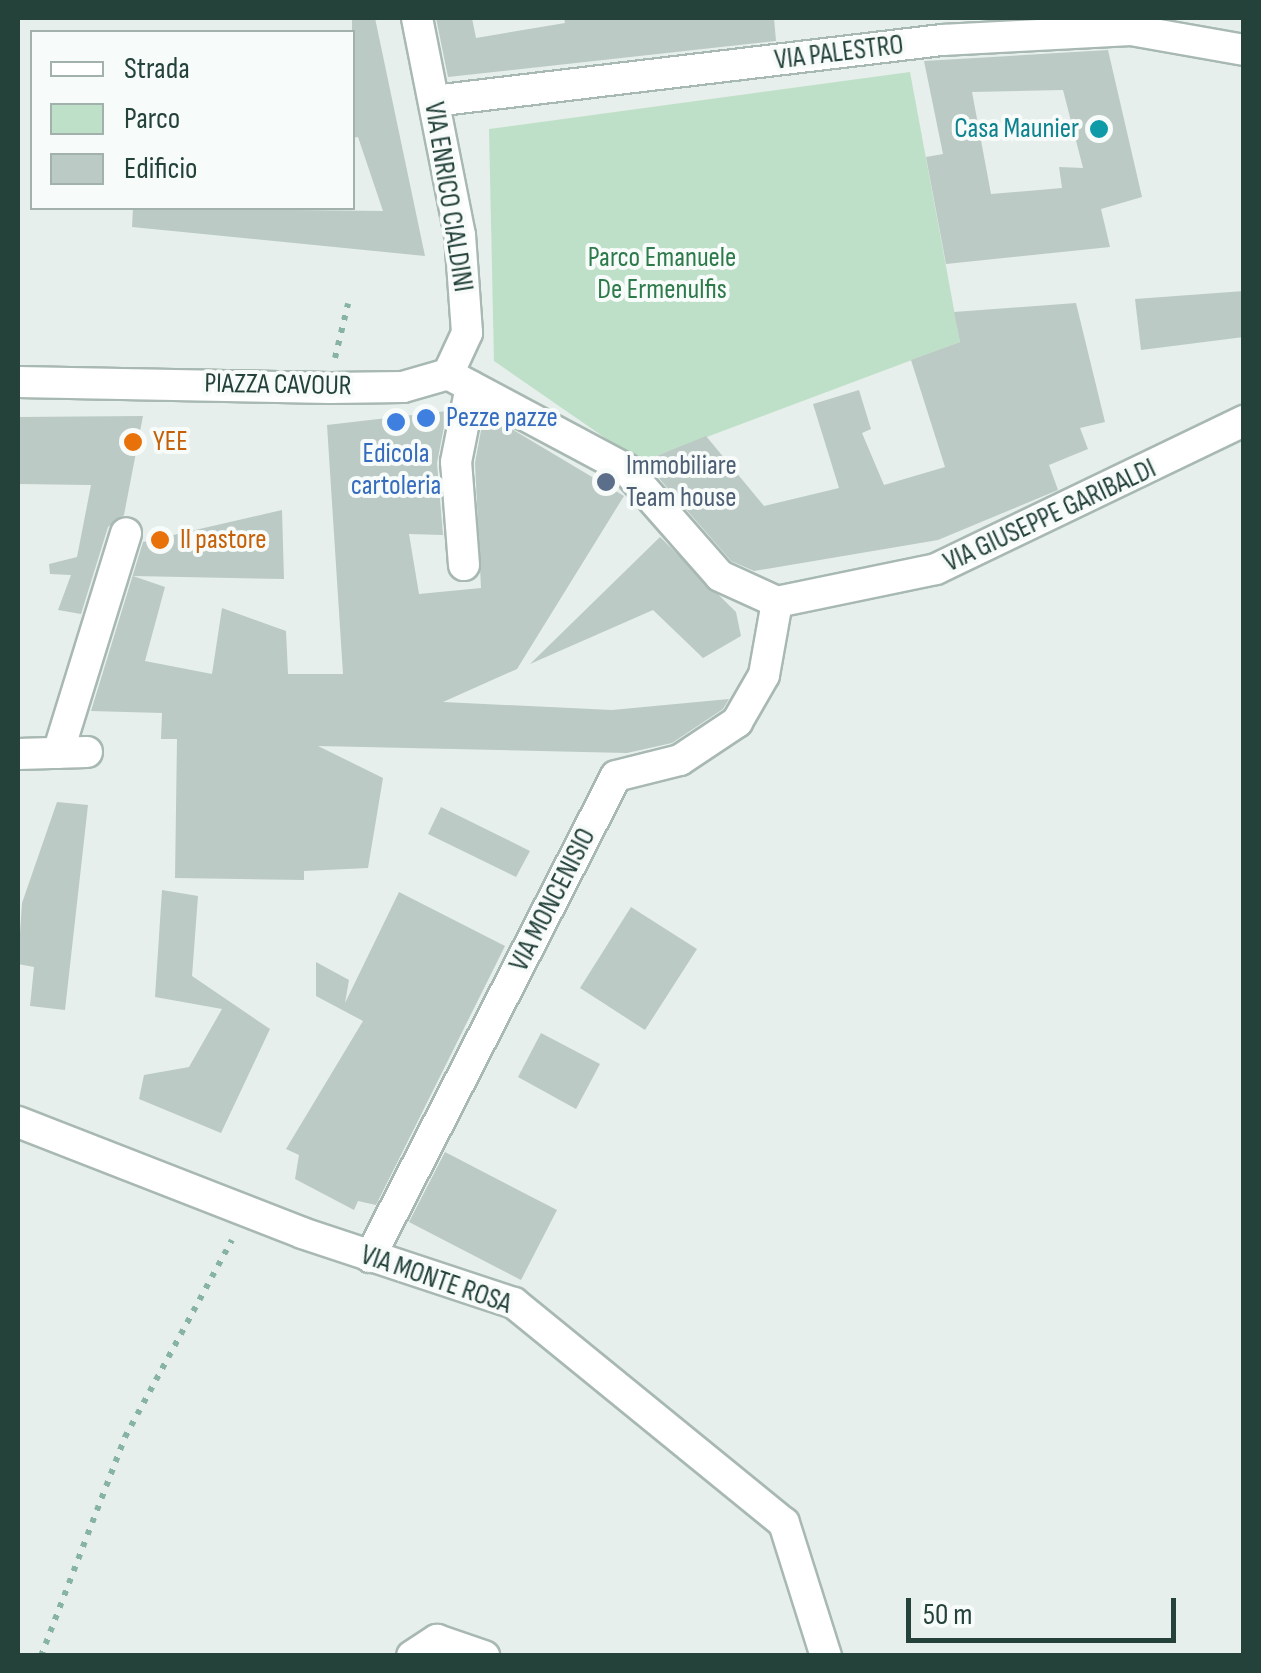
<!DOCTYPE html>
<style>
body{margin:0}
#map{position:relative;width:1261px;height:1673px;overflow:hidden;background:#e6efeb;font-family:"Sofia Sans Condensed",sans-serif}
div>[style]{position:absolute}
.green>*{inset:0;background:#bfe0c8}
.building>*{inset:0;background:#bbcac4}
.path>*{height:6px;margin-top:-3px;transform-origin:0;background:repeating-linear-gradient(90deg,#86b3a5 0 5px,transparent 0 13px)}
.roads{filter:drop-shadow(2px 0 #a8b8b2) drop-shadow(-2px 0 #a8b8b2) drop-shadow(0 2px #a8b8b2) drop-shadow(0 -2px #a8b8b2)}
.minor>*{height:30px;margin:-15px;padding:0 15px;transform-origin:15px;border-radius:15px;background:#fff}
.dots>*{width:28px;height:28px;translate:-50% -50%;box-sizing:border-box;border:5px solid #f7fbf9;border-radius:50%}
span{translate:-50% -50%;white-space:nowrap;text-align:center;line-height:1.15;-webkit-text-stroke:8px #f7fbf9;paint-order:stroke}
.street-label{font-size:28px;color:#24423a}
.culture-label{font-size:28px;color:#0d838f}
.right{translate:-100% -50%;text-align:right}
.park-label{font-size:28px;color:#2d7a4b}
.shop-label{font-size:28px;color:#366cbe}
.left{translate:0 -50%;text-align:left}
.food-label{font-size:28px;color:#c56008}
.service-label{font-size:28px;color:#4e5e75}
.frame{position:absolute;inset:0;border:20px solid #24423a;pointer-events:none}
.legend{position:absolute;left:30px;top:30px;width:325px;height:180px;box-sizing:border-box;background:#f7fbf9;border:2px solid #a3b1ad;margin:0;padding:12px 18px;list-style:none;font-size:30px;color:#24423a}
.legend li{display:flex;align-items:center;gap:20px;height:50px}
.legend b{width:50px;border:2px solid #a3b1ad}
.scale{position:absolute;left:906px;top:1598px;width:270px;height:45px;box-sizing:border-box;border:5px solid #24423a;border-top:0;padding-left:12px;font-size:30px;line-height:35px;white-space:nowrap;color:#24423a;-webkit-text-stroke:8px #f7fbf9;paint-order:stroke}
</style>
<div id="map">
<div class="green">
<div style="clip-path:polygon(910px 72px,960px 342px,640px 462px,494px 361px,489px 129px)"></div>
</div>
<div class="building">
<div style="clip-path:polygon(352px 18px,375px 18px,425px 256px,132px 227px,133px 208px,383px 211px,358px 137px,352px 138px)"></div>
<div style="clip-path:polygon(436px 18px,472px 18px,476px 38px,565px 23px,564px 18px,774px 18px,776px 41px,448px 77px)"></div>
<div style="clip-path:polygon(evenodd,1108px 50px,1142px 197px,1101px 209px,1110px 247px,946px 264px,926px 157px,943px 154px,924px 61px,1108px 50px,1063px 90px,1083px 168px,1059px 167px,1062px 188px,991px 194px,972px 92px,1063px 90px)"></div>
<div style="clip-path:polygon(1244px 291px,1244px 337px,1141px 350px,1135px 299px)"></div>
<div style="clip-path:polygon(1076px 303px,1105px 422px,1080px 428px,1088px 449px,1049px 465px,1058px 490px,938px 540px,754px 571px,731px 561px,644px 461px,706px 436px,764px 506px,839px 488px,813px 404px,859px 390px,871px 429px,862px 433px,884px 485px,945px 467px,911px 360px,960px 342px,954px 312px)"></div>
<div style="clip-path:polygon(447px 411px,437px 463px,443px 535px,409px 534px,419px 594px,481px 588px,475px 463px,482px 425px,510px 428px,624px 496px,517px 669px,443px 702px,612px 710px,729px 699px,723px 709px,672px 743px,627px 753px,318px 746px,383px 778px,368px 868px,304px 871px,304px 880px,175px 878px,177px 739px,161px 739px,162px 713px,91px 711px,143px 542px,282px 510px,284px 579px,133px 576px,165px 587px,145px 661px,212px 674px,222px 608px,286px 631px,288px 674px,343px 674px,327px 425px)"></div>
<div style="clip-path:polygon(143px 416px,124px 515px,108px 527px,81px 614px,58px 610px,71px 575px,50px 574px,49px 564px,77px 557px,91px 485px,18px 484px,18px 417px)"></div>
<div style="clip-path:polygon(660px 537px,736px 612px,741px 636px,703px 658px,653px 610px,530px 664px)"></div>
<div style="clip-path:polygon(57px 802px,88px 805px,65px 1010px,30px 1006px,34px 967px,18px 964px,22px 903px)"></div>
<div style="clip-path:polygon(441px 807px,530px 851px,516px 877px,428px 834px)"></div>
<div style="clip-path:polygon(162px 890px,198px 896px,192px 976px,270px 1029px,221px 1133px,139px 1099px,144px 1075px,189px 1067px,222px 1009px,155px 997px)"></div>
<div style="clip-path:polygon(399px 892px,505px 946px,376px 1205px,358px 1201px,354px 1210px,295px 1179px,299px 1155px,286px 1149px,363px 1021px,316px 996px,316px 962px,349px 980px,345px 1003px)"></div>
<div style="clip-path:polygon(631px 907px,697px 949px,645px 1030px,580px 988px)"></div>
<div style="clip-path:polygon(541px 1033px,600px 1064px,576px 1109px,518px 1077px)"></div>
<div style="clip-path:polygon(445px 1152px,557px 1210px,521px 1280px,409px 1222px)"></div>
</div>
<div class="path">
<div style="left:335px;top:358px;width:56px;rotate:-76.5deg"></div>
<div style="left:41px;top:1656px;width:235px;rotate:-69deg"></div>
<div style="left:125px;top:1437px;width:224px;rotate:-61.5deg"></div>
</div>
<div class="roads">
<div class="minor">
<div style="left:417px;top:18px;width:221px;rotate:78.8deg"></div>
<div style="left:460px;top:235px;width:98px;rotate:85.9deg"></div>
<div style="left:467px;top:333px;width:45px;rotate:114.9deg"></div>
<div style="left:434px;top:101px;width:512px;rotate:-6.85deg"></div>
<div style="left:942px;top:40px;width:189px;rotate:-3deg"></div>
<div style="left:1131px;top:30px;width:115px;rotate:10deg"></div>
<div style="left:448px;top:374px;width:202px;rotate:28.1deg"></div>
<div style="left:626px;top:469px;width:142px;rotate:48.7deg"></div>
<div style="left:720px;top:576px;width:63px;rotate:24.5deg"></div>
<div style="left:777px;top:602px;width:162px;rotate:-11.7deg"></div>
<div style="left:936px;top:569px;width:342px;rotate:-25.7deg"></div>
<div style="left:18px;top:382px;width:312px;rotate:1.1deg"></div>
<div style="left:330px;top:388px;width:73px;rotate:-0.8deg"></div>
<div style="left:403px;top:387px;width:47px;rotate:-16.1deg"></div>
<div style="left:464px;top:565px;width:103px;rotate:-94.4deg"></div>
<div style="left:456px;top:462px;width:77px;rotate:-78.8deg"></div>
<div style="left:58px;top:753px;width:230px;rotate:-72.8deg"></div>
<div style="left:18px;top:754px;width:69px;rotate:-1.7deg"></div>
<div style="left:18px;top:1122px;width:305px;rotate:21.3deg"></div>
<div style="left:302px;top:1233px;width:223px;rotate:18.3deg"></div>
<div style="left:514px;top:1303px;width:348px;rotate:39.2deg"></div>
<div style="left:784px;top:1523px;width:139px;rotate:72.5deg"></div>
<div style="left:370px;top:1257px;width:540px;rotate:-62.91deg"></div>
<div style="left:616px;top:776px;width:66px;rotate:-14deg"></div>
<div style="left:680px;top:760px;width:69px;rotate:-33.7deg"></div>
<div style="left:737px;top:722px;width:54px;rotate:-60.1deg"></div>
<div style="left:764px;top:675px;width:74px;rotate:-79.9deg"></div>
<div style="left:412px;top:1656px;width:30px;rotate:-33deg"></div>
<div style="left:437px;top:1640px;width:50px;rotate:18.8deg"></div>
</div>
</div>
<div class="dots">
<div style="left:1099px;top:129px;background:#0f9aa8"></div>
<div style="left:426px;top:418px;background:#3f7fe0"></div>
<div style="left:396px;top:422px;background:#3f7fe0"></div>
<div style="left:133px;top:442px;background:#e8710a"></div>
<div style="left:606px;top:482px;background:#5c6f8a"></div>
<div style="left:160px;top:540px;background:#e8710a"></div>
</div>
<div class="street-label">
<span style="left:839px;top:53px;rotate:-7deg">VIA PALESTRO</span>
<span style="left:448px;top:197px;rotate:81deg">VIA ENRICO CIALDINI</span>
<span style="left:278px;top:385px;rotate:1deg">PIAZZA CAVOUR</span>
<span style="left:1050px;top:516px;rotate:-25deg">VIA GIUSEPPE GARIBALDI</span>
<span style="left:553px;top:900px;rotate:-63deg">VIA MONCENISIO</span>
<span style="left:436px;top:1280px;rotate:19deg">VIA MONTE ROSA</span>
</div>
<div class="culture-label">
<span class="right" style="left:1079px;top:129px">Casa Maunier</span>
</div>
<div class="park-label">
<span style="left:662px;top:274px">Parco Emanuele<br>De Ermenulfis</span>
</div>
<div class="shop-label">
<span class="left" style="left:446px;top:418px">Pezze pazze</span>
<span style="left:396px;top:470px">Edicola<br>cartoleria</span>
</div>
<div class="food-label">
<span class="left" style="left:153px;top:442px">YEE</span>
<span class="left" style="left:180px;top:540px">Il pastore</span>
</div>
<div class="service-label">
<span class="left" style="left:626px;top:482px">Immobiliare<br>Team house</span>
</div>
<div class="frame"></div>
<ul class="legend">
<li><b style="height:12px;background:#fff"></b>Strada</li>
<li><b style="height:28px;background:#bfe0c8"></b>Parco</li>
<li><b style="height:28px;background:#bbcac4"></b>Edificio</li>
</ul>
<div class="scale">50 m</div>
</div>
